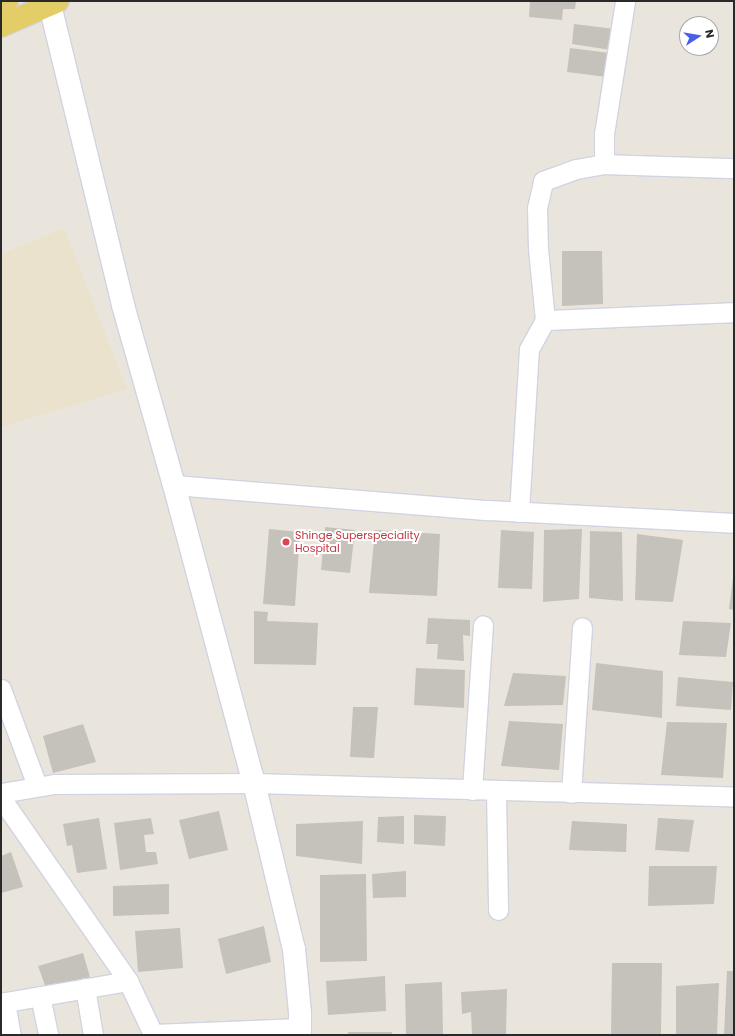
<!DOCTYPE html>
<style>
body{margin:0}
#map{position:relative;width:735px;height:1036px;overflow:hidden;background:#eae5dc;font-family:Poppins,sans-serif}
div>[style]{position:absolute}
.education>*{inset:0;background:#eae2cd}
.building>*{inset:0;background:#c5c1bb}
.roads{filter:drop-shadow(1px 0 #d1d3e0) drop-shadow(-1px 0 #d1d3e0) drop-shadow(0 1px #d1d3e0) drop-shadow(0 -1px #d1d3e0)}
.street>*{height:19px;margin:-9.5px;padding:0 9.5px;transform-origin:9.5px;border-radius:9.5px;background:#fff}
.secondary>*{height:22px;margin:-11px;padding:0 11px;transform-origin:11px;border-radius:11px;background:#fff}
.primary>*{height:22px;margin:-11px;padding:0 11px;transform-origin:11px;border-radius:11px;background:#e3cd67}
.dots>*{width:11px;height:11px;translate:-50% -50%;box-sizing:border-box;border:2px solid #fff;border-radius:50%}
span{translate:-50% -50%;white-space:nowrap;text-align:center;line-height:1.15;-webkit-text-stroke:4px #fff;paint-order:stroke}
.health-label{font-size:11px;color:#be3a42}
.left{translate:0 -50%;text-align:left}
.frame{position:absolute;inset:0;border:2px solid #292929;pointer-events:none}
.north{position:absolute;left:679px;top:16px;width:40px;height:40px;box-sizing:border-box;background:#fff;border:1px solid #a9a9a9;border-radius:50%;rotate:78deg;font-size:11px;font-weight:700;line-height:16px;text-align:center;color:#292929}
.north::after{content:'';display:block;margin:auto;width:14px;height:18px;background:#4a5fe9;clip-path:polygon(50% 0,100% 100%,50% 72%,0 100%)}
</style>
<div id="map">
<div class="education">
<div style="clip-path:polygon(64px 228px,127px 389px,1px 427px,1px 254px)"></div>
</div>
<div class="building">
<div style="clip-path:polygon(530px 1px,576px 1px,575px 9px,563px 9px,562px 20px,529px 17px)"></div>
<div style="clip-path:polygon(574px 24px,615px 29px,611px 50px,572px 44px)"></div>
<div style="clip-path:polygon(570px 48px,610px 53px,607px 77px,567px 72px)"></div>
<div style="clip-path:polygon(562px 251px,602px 251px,603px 304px,562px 306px)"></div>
<div style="clip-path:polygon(325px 527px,355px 530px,350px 573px,321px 570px)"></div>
<div style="clip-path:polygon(269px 529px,300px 532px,295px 606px,263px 604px)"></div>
<div style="clip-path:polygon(582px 529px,579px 599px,543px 602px,544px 530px)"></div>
<div style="clip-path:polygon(375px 530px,440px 534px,437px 596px,369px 593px)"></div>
<div style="clip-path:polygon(501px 530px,534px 532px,532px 589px,498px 588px)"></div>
<div style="clip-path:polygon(590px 531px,622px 532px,623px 601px,589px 598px)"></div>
<div style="clip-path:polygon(637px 534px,683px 540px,673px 602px,635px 600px)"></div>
<div style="clip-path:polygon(733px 578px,734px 578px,734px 610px,729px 609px)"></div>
<div style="clip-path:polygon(254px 611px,268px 612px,267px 621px,318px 623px,316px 665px,254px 664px)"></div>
<div style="clip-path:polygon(428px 618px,470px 620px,470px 636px,463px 635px,464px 661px,437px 659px,438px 644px,426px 644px)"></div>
<div style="clip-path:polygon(683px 621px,731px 623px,726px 657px,679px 655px)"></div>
<div style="clip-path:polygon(596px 663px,663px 671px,662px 718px,592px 710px)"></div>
<div style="clip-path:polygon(416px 668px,465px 670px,464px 708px,414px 705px)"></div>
<div style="clip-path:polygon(513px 673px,566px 676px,563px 705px,504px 706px)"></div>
<div style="clip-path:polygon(678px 677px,733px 682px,731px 710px,676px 706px)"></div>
<div style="clip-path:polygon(353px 707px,378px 707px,374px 758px,350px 757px)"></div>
<div style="clip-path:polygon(509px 721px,563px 724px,559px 770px,501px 766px)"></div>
<div style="clip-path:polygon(667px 722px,727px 723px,723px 778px,661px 775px)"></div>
<div style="clip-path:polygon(83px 724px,96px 762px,53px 773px,43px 736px)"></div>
<div style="clip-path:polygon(219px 811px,228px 850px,189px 859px,179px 820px)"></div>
<div style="clip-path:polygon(414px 815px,446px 816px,445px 846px,414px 844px)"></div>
<div style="clip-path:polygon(404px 816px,404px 844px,377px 842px,378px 817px)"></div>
<div style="clip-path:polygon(99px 818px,107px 869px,77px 873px,72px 845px,67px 846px,63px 824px)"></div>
<div style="clip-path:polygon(151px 818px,154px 834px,144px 835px,146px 852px,156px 852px,158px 864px,120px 870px,114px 823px)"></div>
<div style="clip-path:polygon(658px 818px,694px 820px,689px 852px,655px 850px)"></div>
<div style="clip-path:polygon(363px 821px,362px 864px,296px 856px,296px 824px)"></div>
<div style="clip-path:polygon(572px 821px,627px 824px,626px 852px,569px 850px)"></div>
<div style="clip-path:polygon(11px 852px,23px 887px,1px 893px,1px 856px)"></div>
<div style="clip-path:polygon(649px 866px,717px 866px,714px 904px,648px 906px)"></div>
<div style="clip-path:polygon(406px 871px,406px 897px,373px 898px,372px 874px)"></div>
<div style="clip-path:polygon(366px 874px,367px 961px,320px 962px,320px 875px)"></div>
<div style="clip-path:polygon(169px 884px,169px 914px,113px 916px,113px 886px)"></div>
<div style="clip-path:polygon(264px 926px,271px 962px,226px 974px,218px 939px)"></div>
<div style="clip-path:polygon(180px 928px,183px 968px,138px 972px,135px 931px)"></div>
<div style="clip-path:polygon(83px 953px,90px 977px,46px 988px,38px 966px)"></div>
<div style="clip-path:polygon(612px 963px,662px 963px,661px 1035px,611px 1035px)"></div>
<div style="clip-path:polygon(727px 971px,734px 971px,734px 1035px,724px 1035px)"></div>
<div style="clip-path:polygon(385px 976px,386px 1011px,328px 1015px,326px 981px)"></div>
<div style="clip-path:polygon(442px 982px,443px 1035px,406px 1035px,405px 984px)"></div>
<div style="clip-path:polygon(719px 983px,717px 1035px,676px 1035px,676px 986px)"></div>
<div style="clip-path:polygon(507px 989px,506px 1035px,472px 1035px,471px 1012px,462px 1014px,461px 992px)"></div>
<div style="clip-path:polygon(348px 1032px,392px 1032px,392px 1035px,348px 1035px)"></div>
</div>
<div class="roads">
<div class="street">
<div style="left:604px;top:164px;width:30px;rotate:-90deg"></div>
<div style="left:604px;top:134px;width:135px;rotate:-81deg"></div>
<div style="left:545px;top:320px;width:72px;rotate:-95.6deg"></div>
<div style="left:538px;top:248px;width:40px;rotate:-91.4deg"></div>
<div style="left:537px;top:208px;width:28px;rotate:-77deg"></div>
<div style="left:543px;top:181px;width:35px;rotate:-20deg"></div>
<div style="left:576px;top:169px;width:28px;rotate:-10deg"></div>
<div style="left:604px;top:164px;width:130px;rotate:1.8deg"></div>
<div style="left:174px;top:485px;width:315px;rotate:4.6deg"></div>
<div style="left:488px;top:510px;width:246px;rotate:3deg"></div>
<div style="left:519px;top:512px;width:163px;rotate:-86.5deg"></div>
<div style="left:529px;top:349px;width:33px;rotate:-61deg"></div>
<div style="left:545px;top:320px;width:189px;rotate:-2.4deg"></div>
<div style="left:1px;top:689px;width:103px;rotate:69.6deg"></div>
<div style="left:472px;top:790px;width:165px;rotate:-86.2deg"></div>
<div style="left:496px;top:791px;width:119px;rotate:89deg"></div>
<div style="left:1px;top:793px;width:54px;rotate:-9.6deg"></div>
<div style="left:54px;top:784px;width:200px;rotate:-0.3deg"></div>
<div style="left:254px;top:783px;width:480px;rotate:1.6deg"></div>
<div style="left:571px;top:793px;width:166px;rotate:-86.2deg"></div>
<div style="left:1px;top:798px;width:223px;rotate:55.2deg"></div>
<div style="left:128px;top:981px;width:129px;rotate:170.2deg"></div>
<div style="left:128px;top:981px;width:59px;rotate:64.7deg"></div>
<div style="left:153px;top:1034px;width:147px;rotate:-2.3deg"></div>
<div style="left:85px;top:988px;width:48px;rotate:80.3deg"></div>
<div style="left:40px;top:996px;width:40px;rotate:78deg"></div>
<div style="left:5px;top:1002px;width:34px;rotate:80deg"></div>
</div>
<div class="secondary">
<div style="left:49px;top:1px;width:313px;rotate:76.3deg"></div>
<div style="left:123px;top:305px;width:187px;rotate:74.2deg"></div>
<div style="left:174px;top:485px;width:309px;rotate:75deg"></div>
<div style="left:254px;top:783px;width:171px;rotate:76.5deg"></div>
<div style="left:294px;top:949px;width:64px;rotate:84.6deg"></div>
<div style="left:300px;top:1013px;width:22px;rotate:90deg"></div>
</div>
<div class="primary">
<div style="left:1px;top:4px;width:7px;rotate:-27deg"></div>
<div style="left:1px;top:26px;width:62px;rotate:-23.7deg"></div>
</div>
</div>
<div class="dots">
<div style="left:286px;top:542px;background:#e0444e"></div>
</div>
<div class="health-label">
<span class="left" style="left:295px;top:542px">Shinge Superspeciality<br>Hospital</span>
</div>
<div class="frame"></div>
<div class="north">N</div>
</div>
